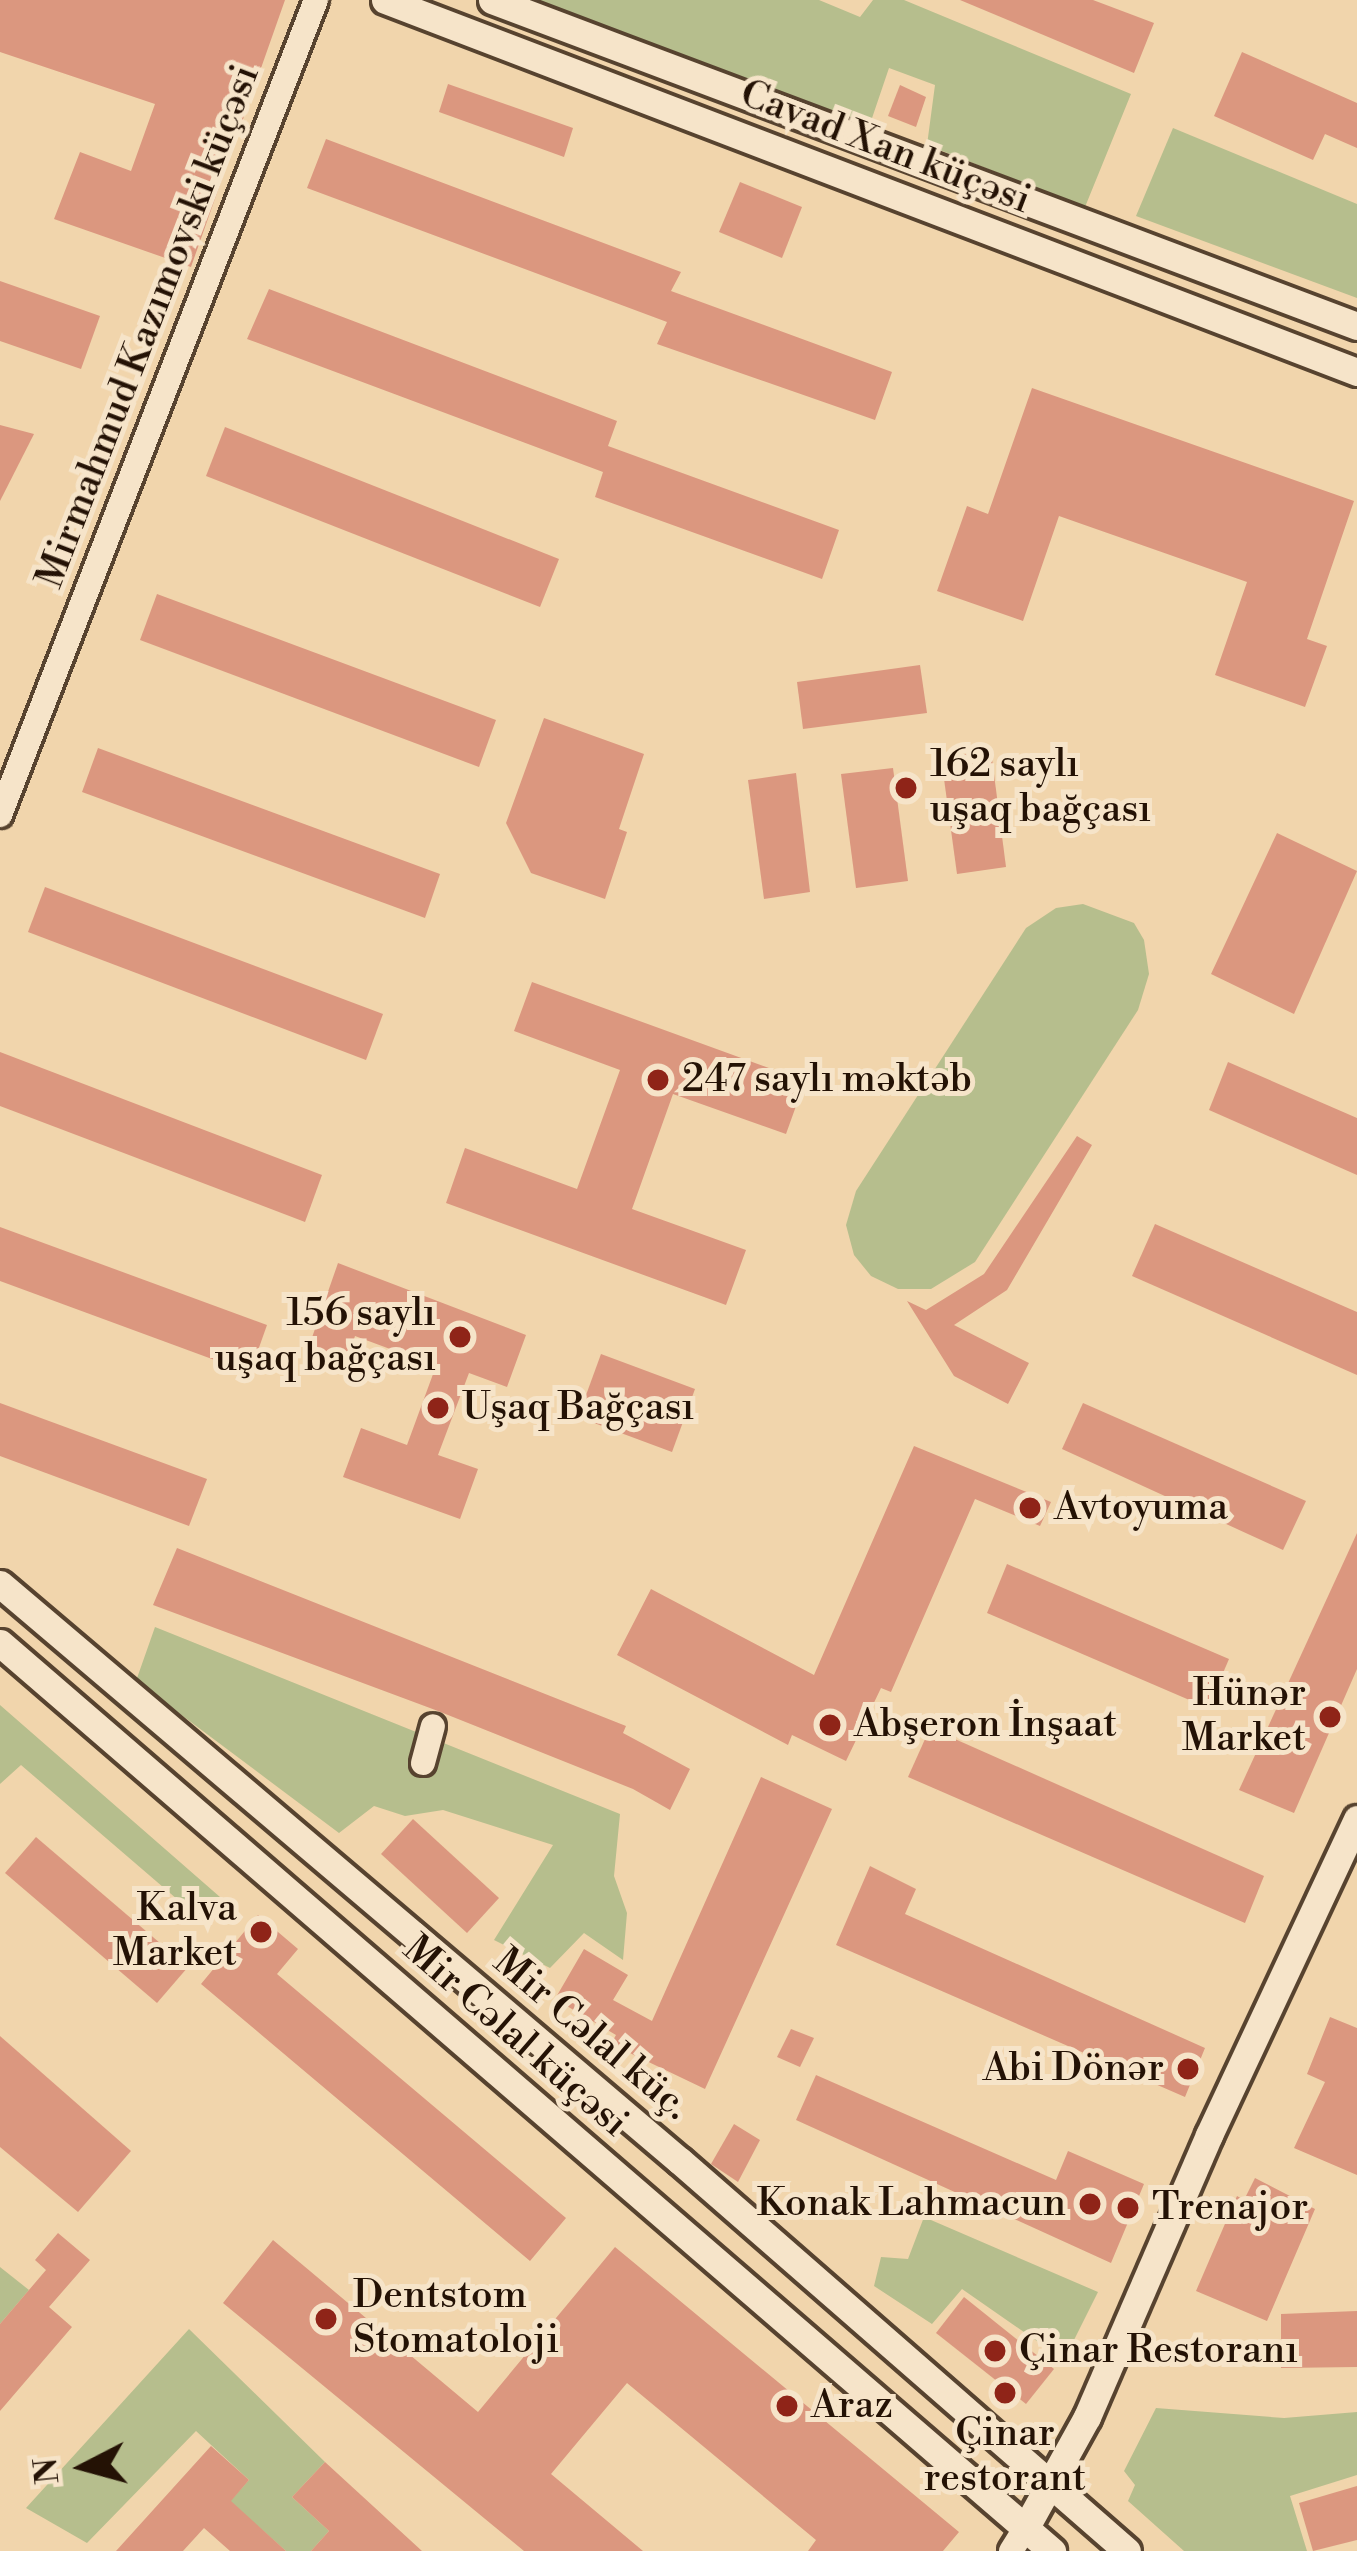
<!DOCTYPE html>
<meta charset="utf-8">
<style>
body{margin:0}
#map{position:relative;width:1357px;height:2551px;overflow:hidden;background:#f1d5ac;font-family:"Libre Bodoni",serif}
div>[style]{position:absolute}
.green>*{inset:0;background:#b6be8d}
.building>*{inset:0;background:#db977f}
.roads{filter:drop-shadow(3px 0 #57432f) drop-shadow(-3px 0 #57432f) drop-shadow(0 3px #57432f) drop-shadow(0 -3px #57432f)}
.minor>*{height:24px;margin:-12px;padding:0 12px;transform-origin:12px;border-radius:12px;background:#f6e4c9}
.tertiary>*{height:27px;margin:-13.5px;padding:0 13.5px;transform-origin:13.5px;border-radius:13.5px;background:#f6e4c9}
.dots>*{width:33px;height:33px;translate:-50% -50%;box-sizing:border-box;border:6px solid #f6e4c9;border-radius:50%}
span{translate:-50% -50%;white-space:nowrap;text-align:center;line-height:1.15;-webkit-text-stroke:10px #f6e4c9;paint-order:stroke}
.street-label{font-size:39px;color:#241205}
.poi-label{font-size:39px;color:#241205}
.left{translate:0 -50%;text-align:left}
.right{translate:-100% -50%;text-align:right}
.north{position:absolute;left:24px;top:2407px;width:120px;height:120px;-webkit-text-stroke:9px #f6e4c9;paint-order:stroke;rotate:264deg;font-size:33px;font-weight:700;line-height:48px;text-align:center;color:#241205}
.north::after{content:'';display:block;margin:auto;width:42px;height:54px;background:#241205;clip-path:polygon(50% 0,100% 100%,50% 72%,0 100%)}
</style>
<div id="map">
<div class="green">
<div style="clip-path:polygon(536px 0,819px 0,860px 17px,873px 0,904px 0,1131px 94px,1085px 207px,927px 145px,935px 85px,889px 68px,869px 127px)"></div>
<div style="clip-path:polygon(1173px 128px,1357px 204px,1357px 298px,1136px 216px)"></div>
<div style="clip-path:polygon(1083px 904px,1134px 923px,1144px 940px,1149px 974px,1138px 1010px,975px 1262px,931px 1289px,898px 1289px,871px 1276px,854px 1255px,846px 1225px,856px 1191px,1026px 928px,1056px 908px)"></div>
<div style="clip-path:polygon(155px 1627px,620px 1814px,614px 1876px,627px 1913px,623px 1960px,584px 1933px,550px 1968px,494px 1940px,553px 1845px,443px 1810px,405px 1816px,374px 1806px,339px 1833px,136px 1681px)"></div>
<div style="clip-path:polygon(0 1705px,220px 1897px,199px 1918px,21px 1765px,0 1784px)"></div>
<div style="clip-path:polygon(924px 2217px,1098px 2292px,1064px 2360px,962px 2289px,932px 2324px,874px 2286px,881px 2257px,908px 2259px)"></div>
<div style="clip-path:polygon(0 2267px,29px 2290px,0 2324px)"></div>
<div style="clip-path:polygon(189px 2329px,325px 2462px,292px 2497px,329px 2531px,311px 2551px,286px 2551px,259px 2527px,216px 2517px,249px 2480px,196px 2431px,87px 2543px,26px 2508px)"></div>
<div style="clip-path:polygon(1156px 2408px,1284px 2418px,1357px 2412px,1357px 2475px,1290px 2496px,1307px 2551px,1184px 2551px,1128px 2501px,1135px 2485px,1124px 2471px)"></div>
</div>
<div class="building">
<div style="clip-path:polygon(0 0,285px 0,191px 267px,54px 219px,80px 152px,131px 171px,155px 104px,0 52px)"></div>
<div style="clip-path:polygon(960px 0,1093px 0,1154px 23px,1134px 73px)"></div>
<div style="clip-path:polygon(1242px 52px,1357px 103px,1357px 148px,1325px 134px,1313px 160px,1214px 116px)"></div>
<div style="clip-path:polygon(448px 84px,573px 128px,564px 157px,439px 112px)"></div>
<div style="clip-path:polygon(900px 85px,926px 97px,916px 127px,888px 116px)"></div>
<div style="clip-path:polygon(326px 139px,681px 272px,671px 291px,892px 372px,875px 420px,657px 344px,667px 322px,307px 188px)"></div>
<div style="clip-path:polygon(740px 182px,802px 207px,782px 258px,719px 232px)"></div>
<div style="clip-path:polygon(0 281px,100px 316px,81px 369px,0 341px)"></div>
<div style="clip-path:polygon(269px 289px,617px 421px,608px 446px,839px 530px,822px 579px,595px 497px,603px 472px,247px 339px)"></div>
<div style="clip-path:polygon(1032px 388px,1354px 501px,1307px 639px,1327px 646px,1305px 707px,1215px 675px,1247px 582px,1059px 516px,1023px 621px,937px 591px,967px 506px,988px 514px)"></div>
<div style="clip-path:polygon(0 425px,34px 434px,0 501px)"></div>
<div style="clip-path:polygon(225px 427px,559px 559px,540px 607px,206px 476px)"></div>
<div style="clip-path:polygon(157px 594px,496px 720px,479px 767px,140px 640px)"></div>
<div style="clip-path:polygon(920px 665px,927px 713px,803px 729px,797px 682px)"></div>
<div style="clip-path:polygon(544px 718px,644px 754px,619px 829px,627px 832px,605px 899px,531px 873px,506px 823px)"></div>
<div style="clip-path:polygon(98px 748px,440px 874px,425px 918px,82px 792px)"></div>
<div style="clip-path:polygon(991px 751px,1006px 867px,957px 874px,941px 757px)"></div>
<div style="clip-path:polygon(893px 768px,908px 881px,856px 888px,841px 774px)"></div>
<div style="clip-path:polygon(796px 773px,810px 892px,764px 899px,748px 780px)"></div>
<div style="clip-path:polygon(1277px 833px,1357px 871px,1294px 1014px,1211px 974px)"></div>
<div style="clip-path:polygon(45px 887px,383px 1014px,366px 1060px,28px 932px)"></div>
<div style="clip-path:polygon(532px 982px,805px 1081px,786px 1134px,673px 1094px,632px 1209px,746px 1250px,726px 1305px,446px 1203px,465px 1148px,577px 1189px,620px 1070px,514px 1031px)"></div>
<div style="clip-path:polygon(0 1052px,322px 1175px,305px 1222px,0 1106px)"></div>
<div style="clip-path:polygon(1228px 1062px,1357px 1118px,1357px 1175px,1209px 1110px)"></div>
<div style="clip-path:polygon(1077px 1136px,1092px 1145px,1007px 1290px,954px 1325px,1029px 1363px,1008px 1404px,954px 1376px,907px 1301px,926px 1310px,984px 1274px)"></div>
<div style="clip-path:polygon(1155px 1224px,1357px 1312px,1357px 1375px,1132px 1276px)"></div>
<div style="clip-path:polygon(0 1227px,267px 1325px,250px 1373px,0 1281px)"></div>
<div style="clip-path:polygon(338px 1263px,526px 1335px,507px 1387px,469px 1373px,438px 1455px,478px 1469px,460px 1519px,343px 1477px,361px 1428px,407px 1445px,436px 1366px,355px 1336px,346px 1363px,308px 1349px)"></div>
<div style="clip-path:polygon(601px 1354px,695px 1389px,672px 1452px,578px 1417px)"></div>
<div style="clip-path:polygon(0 1403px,207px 1479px,189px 1526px,0 1456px)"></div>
<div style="clip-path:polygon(1083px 1403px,1306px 1501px,1283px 1550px,1062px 1449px)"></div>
<div style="clip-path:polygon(914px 1446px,1051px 1502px,1040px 1526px,975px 1499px,891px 1692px,881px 1688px,846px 1761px,792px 1735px,788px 1745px,617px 1655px,651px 1589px,814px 1675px)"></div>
<div style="clip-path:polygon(1357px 1533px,1357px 1669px,1294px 1813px,1239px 1790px)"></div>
<div style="clip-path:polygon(177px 1548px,626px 1726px,623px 1733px,690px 1769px,670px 1810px,633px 1789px,438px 1711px,153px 1605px)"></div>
<div style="clip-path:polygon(1007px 1564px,1229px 1659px,1208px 1708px,987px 1613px)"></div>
<div style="clip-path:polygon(930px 1728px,1264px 1876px,1245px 1923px,908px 1777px)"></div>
<div style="clip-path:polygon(761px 1777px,832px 1809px,705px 2089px,611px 2044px,616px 2035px,555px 1999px,584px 1949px,628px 1975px,613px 2000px,652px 2021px)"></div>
<div style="clip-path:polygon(413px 1819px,499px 1898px,467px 1933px,381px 1854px)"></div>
<div style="clip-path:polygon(36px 1837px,188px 1967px,157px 2003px,5px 1873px)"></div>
<div style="clip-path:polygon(870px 1866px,916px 1889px,905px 1914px,1205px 2048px,1185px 2097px,836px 1945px)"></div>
<div style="clip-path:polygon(258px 1915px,298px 1949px,277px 1974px,566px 2218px,530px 2261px,201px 1984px)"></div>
<div style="clip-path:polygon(1330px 2017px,1357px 2028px,1357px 2175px,1294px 2148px,1325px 2082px,1307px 2074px)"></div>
<div style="clip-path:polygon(791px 2029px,814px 2038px,800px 2067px,777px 2057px)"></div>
<div style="clip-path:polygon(0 2036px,131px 2151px,78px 2212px,0 2147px)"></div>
<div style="clip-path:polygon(816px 2075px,1056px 2180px,1068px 2151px,1144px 2184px,1111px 2263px,796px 2120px)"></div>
<div style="clip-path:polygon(734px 2124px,760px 2140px,738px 2182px,711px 2164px)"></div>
<div style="clip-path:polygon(1255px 2178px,1315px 2209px,1267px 2321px,1196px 2291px,1237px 2196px,1244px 2200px)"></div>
<div style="clip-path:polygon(58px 2233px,90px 2260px,49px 2307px,72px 2327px,0 2411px,0 2324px,46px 2270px,35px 2260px)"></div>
<div style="clip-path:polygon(273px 2240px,478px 2412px,615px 2247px,959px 2532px,943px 2551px,808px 2551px,816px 2540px,627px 2383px,551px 2474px,643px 2551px,524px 2551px,223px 2303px)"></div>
<div style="clip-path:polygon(964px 2297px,1054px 2369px,1026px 2404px,936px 2333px)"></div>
<div style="clip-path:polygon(1357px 2311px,1357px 2367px,1281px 2368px,1281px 2314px)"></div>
<div style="clip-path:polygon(211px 2446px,249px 2480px,231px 2501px,286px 2551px,230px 2551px,204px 2528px,183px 2551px,116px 2551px)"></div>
<div style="clip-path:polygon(325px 2462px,422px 2551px,311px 2551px,329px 2531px,292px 2497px)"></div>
<div style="clip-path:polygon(1357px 2486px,1357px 2540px,1313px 2551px,1299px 2503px)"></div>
</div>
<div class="roads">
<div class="minor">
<div style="left:0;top:815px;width:874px;rotate:-68.81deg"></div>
<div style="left:423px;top:1763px;width:38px;rotate:-75deg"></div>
<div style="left:1011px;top:2551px;width:28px;rotate:-58deg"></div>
</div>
<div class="tertiary">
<div style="left:385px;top:0;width:1041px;rotate:20.94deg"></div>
<div style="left:492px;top:0;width:924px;rotate:20.65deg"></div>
<div style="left:0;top:1584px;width:892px;rotate:40.32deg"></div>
<div style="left:680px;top:2161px;width:593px;rotate:41.1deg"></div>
<div style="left:0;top:1643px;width:1390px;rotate:40.8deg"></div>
<div style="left:1026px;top:2527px;width:126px;rotate:-61deg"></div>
<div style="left:1087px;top:2417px;width:307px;rotate:-66.6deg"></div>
<div style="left:1209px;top:2135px;width:349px;rotate:-64.9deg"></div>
</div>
</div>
<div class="dots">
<div style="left:906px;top:788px;background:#8f2418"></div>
<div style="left:658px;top:1080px;background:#8f2418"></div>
<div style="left:460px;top:1337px;background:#8f2418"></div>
<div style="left:438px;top:1408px;background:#8f2418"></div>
<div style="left:1030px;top:1508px;background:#8f2418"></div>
<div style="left:1330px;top:1717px;background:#8f2418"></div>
<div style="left:830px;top:1725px;background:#8f2418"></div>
<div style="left:261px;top:1932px;background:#8f2418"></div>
<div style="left:1188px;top:2069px;background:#8f2418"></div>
<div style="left:1090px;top:2204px;background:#8f2418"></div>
<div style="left:1128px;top:2208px;background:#8f2418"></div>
<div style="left:326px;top:2319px;background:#8f2418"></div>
<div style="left:995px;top:2351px;background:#8f2418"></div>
<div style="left:1005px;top:2393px;background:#8f2418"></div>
<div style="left:787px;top:2406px;background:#8f2418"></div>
</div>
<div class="street-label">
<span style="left:885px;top:148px;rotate:21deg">Cavad Xan küçəsi</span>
<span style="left:149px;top:327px;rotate:-69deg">Mirmahmud Kazımovski küçəsi</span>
<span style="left:591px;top:2035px;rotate:40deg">Mir Cəlal küç.</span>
<span style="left:515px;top:2037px;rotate:41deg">Mir Cəlal küçəsi</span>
</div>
<div class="poi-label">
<span class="left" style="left:930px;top:788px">162 saylı<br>uşaq bağçası</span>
<span class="left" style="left:682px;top:1080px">247 saylı məktəb</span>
<span class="right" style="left:436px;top:1337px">156 saylı<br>uşaq bağçası</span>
<span class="left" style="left:462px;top:1408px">Uşaq Bağçası</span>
<span class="left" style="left:1054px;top:1508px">Avtoyuma</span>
<span class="right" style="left:1306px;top:1717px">Hünər<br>Market</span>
<span class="left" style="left:854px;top:1725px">Abşeron İnşaat</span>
<span class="right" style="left:237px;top:1932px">Kalva<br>Market</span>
<span class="right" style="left:1164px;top:2069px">Abi Dönər</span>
<span class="right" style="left:1066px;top:2204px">Konak Lahmacun</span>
<span class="left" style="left:1152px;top:2208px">Trenajor</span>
<span class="left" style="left:353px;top:2319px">Dentstom<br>Stomatoloji</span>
<span class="left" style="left:1019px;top:2351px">Çinar Restoranı</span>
<span class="left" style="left:811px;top:2406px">Araz</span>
<span style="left:1005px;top:2457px">Çinar<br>restorant</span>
</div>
<div class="north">N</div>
</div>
